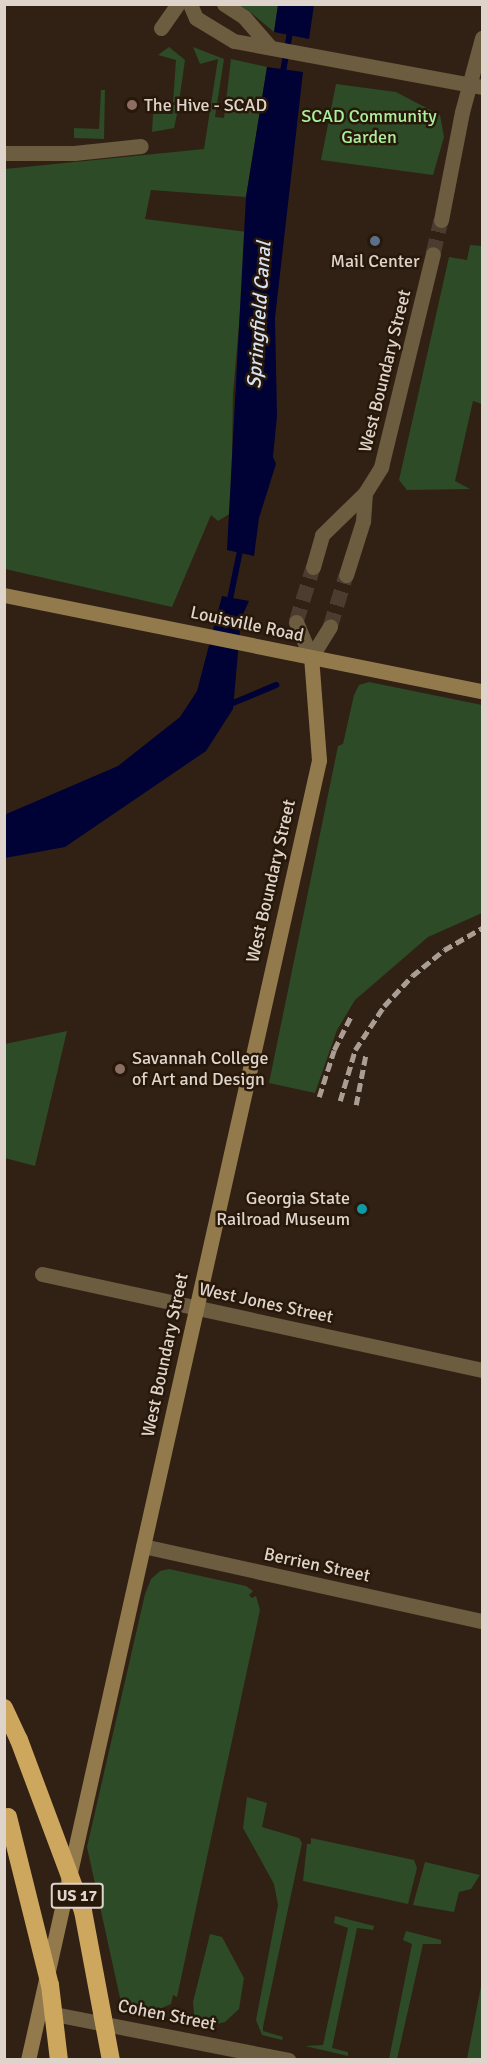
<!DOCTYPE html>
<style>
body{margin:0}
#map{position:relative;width:487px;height:2064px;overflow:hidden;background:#312114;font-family:Signika,sans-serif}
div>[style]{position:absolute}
.green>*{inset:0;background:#2c4b26}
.water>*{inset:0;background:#000235}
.stream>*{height:6px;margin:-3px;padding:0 3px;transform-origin:3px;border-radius:3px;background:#000235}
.tertiary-tunnel>*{height:15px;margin-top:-7.5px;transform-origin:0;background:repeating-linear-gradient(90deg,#4b3c2f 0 15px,transparent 0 23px)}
.minor>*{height:15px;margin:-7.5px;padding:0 7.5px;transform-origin:7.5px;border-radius:7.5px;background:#6c5c40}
.tertiary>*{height:15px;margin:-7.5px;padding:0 7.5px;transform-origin:7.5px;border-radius:7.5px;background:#6c5c40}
.secondary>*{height:15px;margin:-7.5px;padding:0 7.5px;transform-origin:7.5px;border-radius:7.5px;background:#937a4d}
.motorway>*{height:18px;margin:-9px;padding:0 9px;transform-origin:9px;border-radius:9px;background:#cea75e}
.rail>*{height:4.5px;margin-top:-2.25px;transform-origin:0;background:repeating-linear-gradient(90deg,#aa9d93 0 9px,transparent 0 13.5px)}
.motorway-bridge>*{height:18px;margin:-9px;padding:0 9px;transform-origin:9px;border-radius:9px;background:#cea75e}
.dots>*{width:16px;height:16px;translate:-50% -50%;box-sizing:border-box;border:3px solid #27180a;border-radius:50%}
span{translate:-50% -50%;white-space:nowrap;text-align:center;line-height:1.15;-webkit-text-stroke:5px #27180a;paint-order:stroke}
.shield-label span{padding:2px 4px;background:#27180a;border:2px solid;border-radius:4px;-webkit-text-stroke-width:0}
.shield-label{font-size:16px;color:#dfd4cb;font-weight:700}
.poi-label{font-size:18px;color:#dfd4cb}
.left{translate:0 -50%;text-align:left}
.right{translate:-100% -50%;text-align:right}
.park-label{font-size:18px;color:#aaf09c}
.street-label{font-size:18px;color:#dfd4cb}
.water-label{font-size:20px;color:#d7e2f3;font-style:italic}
.frame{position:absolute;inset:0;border:6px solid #dfd4cb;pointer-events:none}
</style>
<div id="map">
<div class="green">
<div style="clip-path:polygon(238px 5px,278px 5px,274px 32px,249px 11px)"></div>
<div style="clip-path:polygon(169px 47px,185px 60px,179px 102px,173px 102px,176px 60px,158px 55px)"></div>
<div style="clip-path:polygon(193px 47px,224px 59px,215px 117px,224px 118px,231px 59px,267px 67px,246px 197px,151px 190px,145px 219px,247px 232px,233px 394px,231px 513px,218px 521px,211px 515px,172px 607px,5px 569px,5px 169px,204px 149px,218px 59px,200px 64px)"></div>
<div style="clip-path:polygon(336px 84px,396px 92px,440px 115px,444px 137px,433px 175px,321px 160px)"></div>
<div style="clip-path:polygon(101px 90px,105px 90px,104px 139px,74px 138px,74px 128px,99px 129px)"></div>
<div style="clip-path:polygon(173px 105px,179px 105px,174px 128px,152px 132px,153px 114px,173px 114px)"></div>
<div style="clip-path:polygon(470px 245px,482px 246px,482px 404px,473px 401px,455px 481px,470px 489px,407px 490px,399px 480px,449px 257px,467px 260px)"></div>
<div style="clip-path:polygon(369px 682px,482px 705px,482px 913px,428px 937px,355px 1000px,337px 1030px,315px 1093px,269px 1083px,338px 746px,343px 744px,354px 695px,359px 685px)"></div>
<div style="clip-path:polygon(67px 1031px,35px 1166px,5px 1158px,5px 1044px)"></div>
<div style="clip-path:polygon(169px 1569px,246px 1586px,253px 1591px,249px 1595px,252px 1598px,256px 1596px,260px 1610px,177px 1997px,173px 1995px,171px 2004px,155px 2011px,122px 2007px,87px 1847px,145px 1594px,151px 1579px,160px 1571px)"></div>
<div style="clip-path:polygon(247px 1797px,267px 1803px,262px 1827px,299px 1838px,302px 1843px,263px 2027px,263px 2031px,283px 2037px,282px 2040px,262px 2035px,256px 2020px,278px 1905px,274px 1884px,243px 1828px)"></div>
<div style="clip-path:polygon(311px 1838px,414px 1860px,417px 1868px,408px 1904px,303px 1881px,307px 1844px,311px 1844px)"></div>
<div style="clip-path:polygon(425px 1862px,480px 1875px,471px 1889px,459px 1892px,454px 1912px,413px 1905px)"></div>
<div style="clip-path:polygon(335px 1916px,374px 1926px,373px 1930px,357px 1928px,332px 2048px,348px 2052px,348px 2056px,305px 2046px,323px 2045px,348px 1928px,334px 1923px)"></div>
<div style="clip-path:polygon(406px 1931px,441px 1940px,441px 1944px,423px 1944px,397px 2059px,389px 2059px,412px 1944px,403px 1940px)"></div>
<div style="clip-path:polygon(210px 1934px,222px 1937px,244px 1978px,239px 2009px,225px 2022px,217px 2024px,201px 2021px,194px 2014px,193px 2002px)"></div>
<div style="clip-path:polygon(482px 1981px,482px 2059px,467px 2059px)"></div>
</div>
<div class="water">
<div style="clip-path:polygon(278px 5px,314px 5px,309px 39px,274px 32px)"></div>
<div style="clip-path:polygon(267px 67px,303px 72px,275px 318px,277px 416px,273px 457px,276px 464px,259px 518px,254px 556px,227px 550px,246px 197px)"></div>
<div style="clip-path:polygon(222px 596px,249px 601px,241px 619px,233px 709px,206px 751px,65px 847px,5px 858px,4px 815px,118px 766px,180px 717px,197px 691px)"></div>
</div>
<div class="stream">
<div style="left:282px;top:77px;width:51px;rotate:-79.8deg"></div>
<div style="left:229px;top:604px;width:59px;rotate:-78.3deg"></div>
<div style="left:233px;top:703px;width:47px;rotate:-22.7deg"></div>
</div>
<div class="tertiary-tunnel">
<div style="left:433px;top:254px;width:35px;rotate:-77deg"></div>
<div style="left:296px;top:622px;width:58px;rotate:-72.8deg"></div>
<div style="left:330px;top:627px;width:54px;rotate:-72.9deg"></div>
</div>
<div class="minor">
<div style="left:190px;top:4px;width:15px;rotate:67deg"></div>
<div style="left:196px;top:18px;width:44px;rotate:31.2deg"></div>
<div style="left:234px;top:41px;width:252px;rotate:10.5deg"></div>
<div style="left:224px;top:4px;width:24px;rotate:33deg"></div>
<div style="left:244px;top:17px;width:40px;rotate:49deg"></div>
<div style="left:161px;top:28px;width:29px;rotate:-55deg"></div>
<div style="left:4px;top:153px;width:70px"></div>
<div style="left:74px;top:153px;width:67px;rotate:-6deg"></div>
<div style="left:42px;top:1274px;width:450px;rotate:12.3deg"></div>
<div style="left:143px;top:1546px;width:347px;rotate:12.5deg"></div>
<div style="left:44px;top:2012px;width:249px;rotate:11.1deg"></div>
</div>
<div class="tertiary">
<div style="left:441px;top:220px;width:110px;rotate:-79deg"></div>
<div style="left:462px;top:112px;width:77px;rotate:-74.9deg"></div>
<div style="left:313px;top:567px;width:33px;rotate:-74deg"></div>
<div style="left:322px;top:535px;width:60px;rotate:-44.3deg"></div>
<div style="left:365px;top:493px;width:31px;rotate:-58deg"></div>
<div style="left:381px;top:467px;width:219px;rotate:-76.3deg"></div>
<div style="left:346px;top:575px;width:57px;rotate:-72.5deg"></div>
<div style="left:363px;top:521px;width:28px;rotate:-86deg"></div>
<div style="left:296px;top:622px;width:38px;rotate:67deg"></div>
<div style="left:311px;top:657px;width:36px;rotate:-58deg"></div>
</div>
<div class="secondary">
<div style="left:4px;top:595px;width:488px;rotate:11.4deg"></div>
<div style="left:28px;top:2060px;width:1332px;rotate:-77.38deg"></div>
<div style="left:319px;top:760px;width:103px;rotate:-94.4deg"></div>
</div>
<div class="motorway">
<div style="left:4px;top:1708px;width:35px;rotate:65deg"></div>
</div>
<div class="rail">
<div style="left:319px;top:1097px;width:49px;rotate:-72.3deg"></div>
<div style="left:334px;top:1050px;width:40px;rotate:-63.4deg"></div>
<div style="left:340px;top:1101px;width:53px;rotate:-73.6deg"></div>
<div style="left:355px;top:1050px;width:53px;rotate:-56.6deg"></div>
<div style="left:384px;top:1006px;width:41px;rotate:-47deg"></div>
<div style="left:412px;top:976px;width:41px;rotate:-39.1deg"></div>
<div style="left:444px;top:950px;width:44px;rotate:-30.1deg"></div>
<div style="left:356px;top:1105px;width:53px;rotate:-79.1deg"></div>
</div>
<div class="motorway-bridge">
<div style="left:19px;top:1740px;width:183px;rotate:69.5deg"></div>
<div style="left:83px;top:1911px;width:152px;rotate:79.4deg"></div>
<div style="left:8px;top:1817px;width:173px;rotate:76deg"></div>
<div style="left:50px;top:1985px;width:76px;rotate:83.2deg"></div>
</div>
<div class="dots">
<div style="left:132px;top:105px;background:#8d6e63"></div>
<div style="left:375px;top:241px;background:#5c6f8a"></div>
<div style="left:120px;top:1069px;background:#8d6e63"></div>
<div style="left:362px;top:1209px;background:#0f9aa8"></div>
</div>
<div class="shield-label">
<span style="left:77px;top:1896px">US 17</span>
</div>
<div class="poi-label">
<span class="left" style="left:144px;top:105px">The Hive - SCAD</span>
<span style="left:375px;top:261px">Mail Center</span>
<span class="left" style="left:132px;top:1069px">Savannah College<br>of Art and Design</span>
<span class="right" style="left:350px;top:1209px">Georgia State<br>Railroad Museum</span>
</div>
<div class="park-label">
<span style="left:369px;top:127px">SCAD Community<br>Garden</span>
</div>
<div class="street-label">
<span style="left:385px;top:371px;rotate:-76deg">West Boundary Street</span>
<span style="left:247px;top:624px;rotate:12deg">Louisville Road</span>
<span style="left:271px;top:881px;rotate:-77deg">West Boundary Street</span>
<span style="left:266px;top:1303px;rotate:12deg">West Jones Street</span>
<span style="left:165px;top:1355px;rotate:-78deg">West Boundary Street</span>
<span style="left:317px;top:1565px;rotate:12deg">Berrien Street</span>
<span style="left:167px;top:2015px;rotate:11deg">Cohen Street</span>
</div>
<div class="water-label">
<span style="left:259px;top:315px;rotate:-86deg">Springfield Canal</span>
</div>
<div class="frame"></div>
</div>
